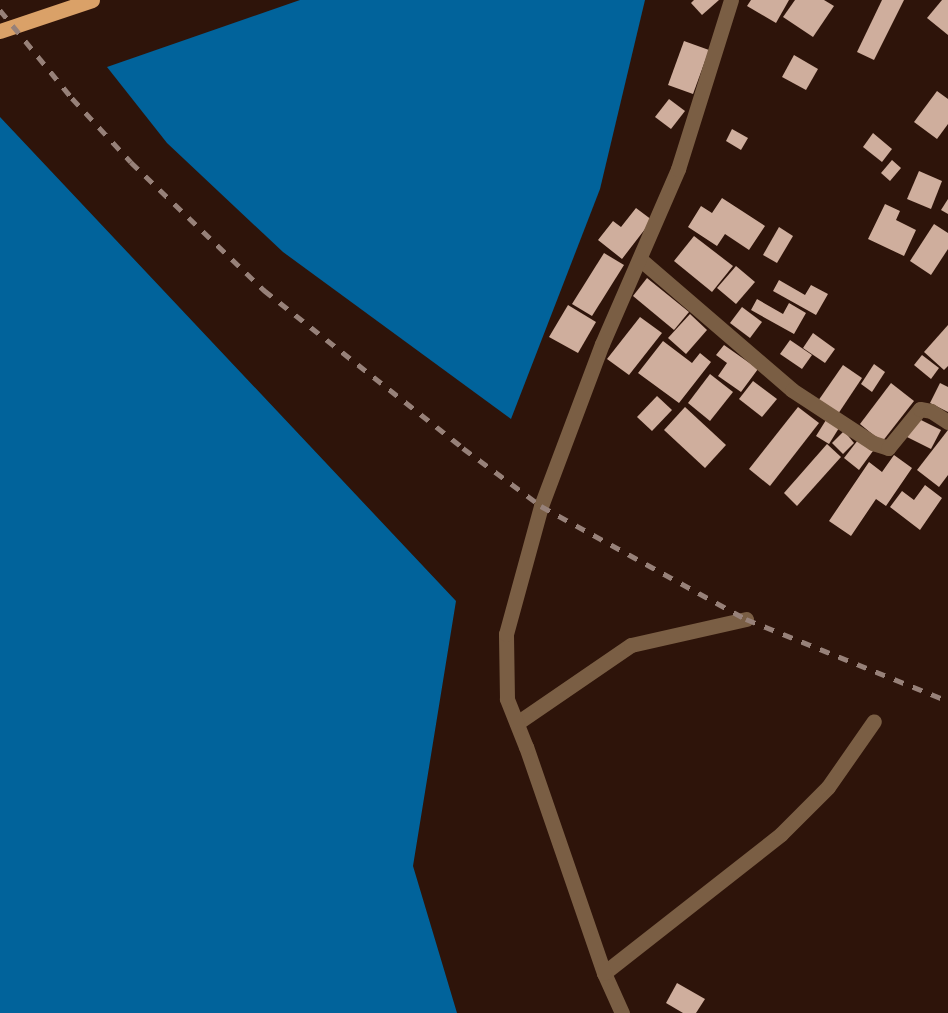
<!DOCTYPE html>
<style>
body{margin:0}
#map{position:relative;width:948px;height:1013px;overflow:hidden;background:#2e140a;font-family:Signika,sans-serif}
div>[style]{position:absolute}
.water>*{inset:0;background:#01639b}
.building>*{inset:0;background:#cfae9d}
.minor>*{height:15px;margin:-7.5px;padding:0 7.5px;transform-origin:7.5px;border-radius:7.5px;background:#7a5e44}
.major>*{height:15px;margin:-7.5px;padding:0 7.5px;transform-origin:7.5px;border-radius:7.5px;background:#daa168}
.rail>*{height:4.5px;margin-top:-2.25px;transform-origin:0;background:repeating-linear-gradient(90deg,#978179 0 10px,transparent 0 20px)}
span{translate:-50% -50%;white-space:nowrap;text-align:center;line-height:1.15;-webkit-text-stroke:6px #0e0402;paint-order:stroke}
</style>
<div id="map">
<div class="water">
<div style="clip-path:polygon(300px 0,645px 0,600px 189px,511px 419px,283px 252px,167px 143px,107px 67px)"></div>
<div style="clip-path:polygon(0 117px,456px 601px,413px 866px,457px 1013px,0 1013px)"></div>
</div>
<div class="building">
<div style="clip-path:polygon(694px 0,719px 0,702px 15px,691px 3px)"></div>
<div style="clip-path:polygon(751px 0,789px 0,776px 23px,747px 6px)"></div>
<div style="clip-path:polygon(795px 0,824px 0,834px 6px,813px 37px,783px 17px)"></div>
<div style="clip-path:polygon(882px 0,904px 0,874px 60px,857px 52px)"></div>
<div style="clip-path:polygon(942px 0,948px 0,948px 35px,927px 18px)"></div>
<div style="clip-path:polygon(684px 41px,709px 50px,693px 94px,668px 85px)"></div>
<div style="clip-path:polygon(794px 55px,818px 69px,806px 90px,782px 77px)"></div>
<div style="clip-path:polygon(937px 91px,948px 99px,948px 124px,937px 139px,914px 122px)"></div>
<div style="clip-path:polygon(669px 99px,685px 111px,671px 129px,655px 117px)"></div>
<div style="clip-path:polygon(732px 129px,748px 138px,741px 150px,726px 141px)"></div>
<div style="clip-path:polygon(873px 133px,892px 149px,882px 162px,863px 147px)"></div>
<div style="clip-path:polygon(892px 160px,901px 168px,890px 181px,881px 173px)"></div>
<div style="clip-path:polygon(919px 171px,942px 181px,931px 209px,907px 199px)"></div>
<div style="clip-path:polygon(722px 198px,765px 226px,749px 250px,725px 234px,717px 246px,688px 227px,701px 206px,712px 213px)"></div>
<div style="clip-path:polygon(948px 199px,948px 214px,941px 210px)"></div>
<div style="clip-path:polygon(885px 204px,900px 211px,896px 220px,916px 230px,904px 256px,868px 239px)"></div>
<div style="clip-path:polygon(636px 208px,652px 220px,622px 259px,598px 240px,613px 221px,621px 227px)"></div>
<div style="clip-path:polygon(934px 224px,948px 233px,948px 249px,931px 275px,910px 261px)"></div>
<div style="clip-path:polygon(779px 227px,793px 236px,777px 263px,763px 255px)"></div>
<div style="clip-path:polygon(694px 236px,733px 266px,712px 292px,674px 261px)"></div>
<div style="clip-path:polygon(604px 253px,624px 265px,592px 316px,572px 304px)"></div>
<div style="clip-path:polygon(736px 266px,755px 282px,736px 304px,717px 288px)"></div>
<div style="clip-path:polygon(647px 278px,689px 312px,674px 330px,633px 296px)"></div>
<div style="clip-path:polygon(779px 280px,805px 295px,811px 285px,828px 294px,816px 315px,773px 291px)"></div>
<div style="clip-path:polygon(757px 299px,783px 314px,789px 303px,806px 313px,794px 334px,751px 310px)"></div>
<div style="clip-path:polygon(568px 305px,596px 322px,578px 353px,549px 337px)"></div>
<div style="clip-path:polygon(742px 307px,762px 322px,750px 338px,730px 323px)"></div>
<div style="clip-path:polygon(690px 314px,707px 330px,686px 354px,668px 338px)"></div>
<div style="clip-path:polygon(640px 317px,662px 333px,629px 375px,607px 359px)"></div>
<div style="clip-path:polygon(948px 325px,948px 366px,944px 370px,924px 352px)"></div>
<div style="clip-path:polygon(813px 333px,835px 349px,825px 363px,803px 348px)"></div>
<div style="clip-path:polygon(790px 340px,812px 355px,802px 369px,780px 354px)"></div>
<div style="clip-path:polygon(663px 341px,692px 363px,700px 353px,711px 362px,679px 403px,638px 373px)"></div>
<div style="clip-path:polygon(724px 345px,758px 369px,741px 392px,718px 376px,727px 363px,716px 355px)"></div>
<div style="clip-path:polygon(922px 355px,939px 368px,931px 379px,914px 365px)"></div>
<div style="clip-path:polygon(874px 364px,885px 372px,872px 392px,861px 384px)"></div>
<div style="clip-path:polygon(843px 365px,862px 378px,838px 414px,818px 401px)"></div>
<div style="clip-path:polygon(710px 374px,733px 392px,710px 421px,688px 403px)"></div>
<div style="clip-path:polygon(753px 381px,777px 399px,762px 417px,739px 399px)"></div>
<div style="clip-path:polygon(891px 383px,914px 401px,882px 442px,860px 424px)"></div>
<div style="clip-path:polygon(940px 383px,948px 387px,948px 412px,930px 403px)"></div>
<div style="clip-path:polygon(657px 396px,672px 410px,652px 431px,637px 417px)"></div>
<div style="clip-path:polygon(685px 407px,726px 445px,705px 468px,664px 430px)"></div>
<div style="clip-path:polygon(798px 407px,819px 423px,770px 486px,749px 469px)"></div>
<div style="clip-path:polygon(915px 417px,941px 430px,931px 449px,905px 436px)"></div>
<div style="clip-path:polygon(826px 420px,839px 428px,829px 444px,816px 436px)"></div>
<div style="clip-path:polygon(948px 430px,948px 475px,939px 487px,917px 470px)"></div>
<div style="clip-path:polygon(844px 431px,854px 443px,843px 454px,832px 443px)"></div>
<div style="clip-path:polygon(858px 440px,873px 451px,859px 470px,844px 458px)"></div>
<div style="clip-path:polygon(827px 444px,841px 457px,797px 506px,784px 493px)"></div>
<div style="clip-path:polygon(894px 455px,912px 468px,886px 506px,876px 499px,851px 536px,829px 521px,869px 462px,882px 472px)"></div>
<div style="clip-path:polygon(925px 485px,942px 498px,920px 530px,890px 507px,902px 491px,914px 500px)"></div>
<div style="clip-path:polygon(677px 983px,705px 999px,696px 1013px,683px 1013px,666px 1003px)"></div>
</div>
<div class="minor">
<div style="left:641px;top:260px;width:199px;rotate:40.7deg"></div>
<div style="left:792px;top:390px;width:97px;rotate:33.2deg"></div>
<div style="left:873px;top:443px;width:16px;rotate:18deg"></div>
<div style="left:888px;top:448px;width:50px;rotate:-50.6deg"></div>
<div style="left:920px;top:409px;width:11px;rotate:10deg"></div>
<div style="left:931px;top:411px;width:20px;rotate:33deg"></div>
<div style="left:517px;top:723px;width:138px;rotate:-34.4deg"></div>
<div style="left:631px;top:645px;width:118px;rotate:-12.7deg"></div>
<div style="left:604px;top:973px;width:225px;rotate:-38.1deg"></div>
<div style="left:781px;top:834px;width:66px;rotate:-45deg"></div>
<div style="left:828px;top:787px;width:80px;rotate:-55.1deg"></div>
<div style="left:622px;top:1013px;width:44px;rotate:-114.2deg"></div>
<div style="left:604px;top:973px;width:239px;rotate:-109deg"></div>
<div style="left:526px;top:747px;width:52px;rotate:-111.6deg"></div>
<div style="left:507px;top:699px;width:65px;rotate:-90.9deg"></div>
<div style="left:506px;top:634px;width:133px;rotate:-74.7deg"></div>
<div style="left:541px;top:506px;width:173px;rotate:-69.4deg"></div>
<div style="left:602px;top:344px;width:191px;rotate:-66.5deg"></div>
<div style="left:678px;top:169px;width:177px;rotate:-72.6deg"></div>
</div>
<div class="major">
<div style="left:0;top:31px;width:97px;rotate:-18.6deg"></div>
</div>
<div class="rail">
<div style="left:0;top:10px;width:114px;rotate:50.7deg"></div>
<div style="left:72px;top:98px;width:87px;rotate:47.3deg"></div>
<div style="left:131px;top:162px;width:185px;rotate:43.9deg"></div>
<div style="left:264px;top:290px;width:254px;rotate:38.4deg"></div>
<div style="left:463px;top:448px;width:97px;rotate:36.6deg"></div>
<div style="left:541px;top:506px;width:234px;rotate:28.9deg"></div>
<div style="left:746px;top:619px;width:218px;rotate:22.1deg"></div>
</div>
</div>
